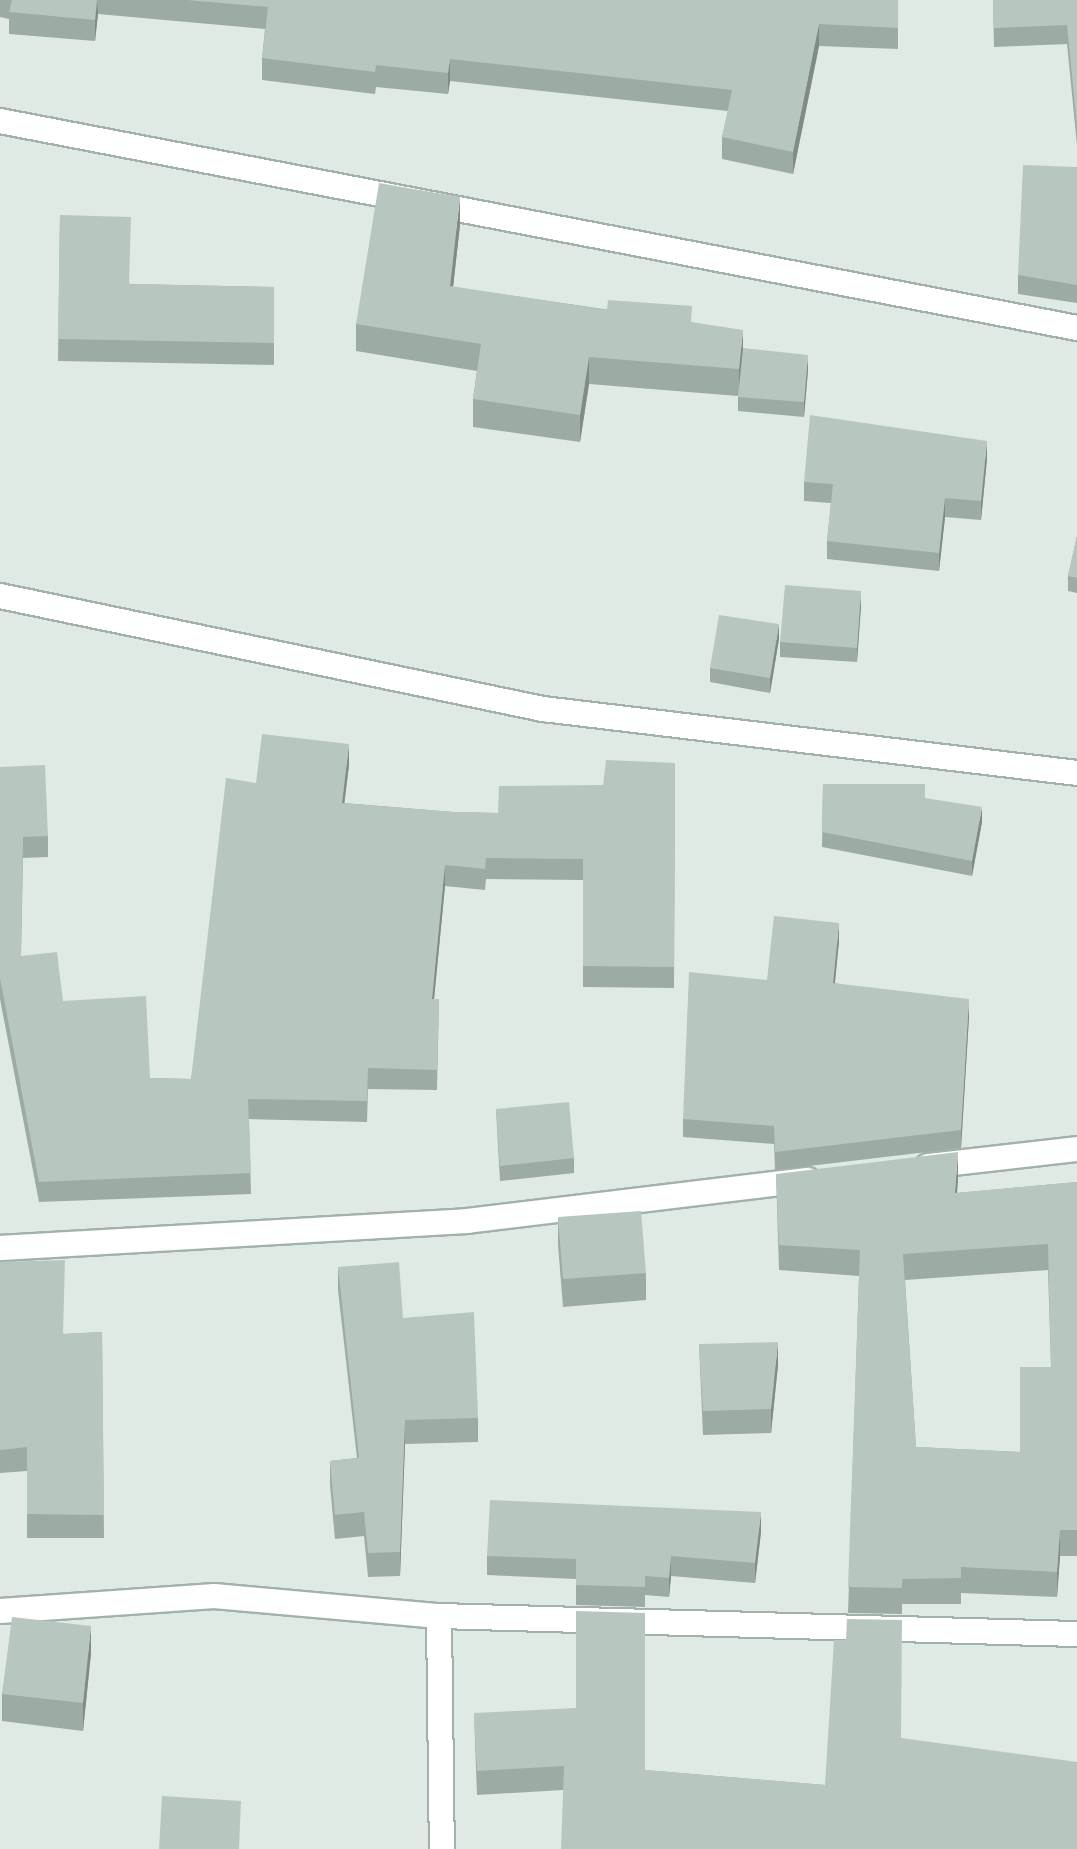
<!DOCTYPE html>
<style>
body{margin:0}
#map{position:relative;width:1077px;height:1849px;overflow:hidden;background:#dfeae5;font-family:Commissioner,sans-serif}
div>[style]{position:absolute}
.roads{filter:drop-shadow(2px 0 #a2b1ac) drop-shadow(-2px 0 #a2b1ac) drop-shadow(0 2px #a2b1ac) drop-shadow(0 -2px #a2b1ac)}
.minor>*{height:24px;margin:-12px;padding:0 12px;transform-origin:12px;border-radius:12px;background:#fff}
.wall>*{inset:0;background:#9daba5}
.shaded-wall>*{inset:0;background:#808b86}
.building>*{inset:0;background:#b7c7c0}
span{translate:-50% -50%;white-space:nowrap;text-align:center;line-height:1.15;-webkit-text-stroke:6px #eff6f3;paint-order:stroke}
</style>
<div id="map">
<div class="roads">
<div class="minor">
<div style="left:0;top:121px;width:1097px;rotate:10.88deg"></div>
<div style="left:0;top:596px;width:555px;rotate:11.76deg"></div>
<div style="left:543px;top:709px;width:538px;rotate:6.83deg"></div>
<div style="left:928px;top:1166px;width:150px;rotate:-6.5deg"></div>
<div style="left:0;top:1248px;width:468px;rotate:-3.3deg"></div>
<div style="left:467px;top:1221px;width:343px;rotate:-6.9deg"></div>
<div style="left:0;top:1611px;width:215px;rotate:-4deg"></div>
<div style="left:214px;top:1596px;width:226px;rotate:5.1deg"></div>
<div style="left:439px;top:1616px;width:638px;rotate:1.62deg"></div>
<div style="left:439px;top:1616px;width:233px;rotate:89.3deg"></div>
</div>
</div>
<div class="wall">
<div style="clip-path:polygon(0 0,898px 0,898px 49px,819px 46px,793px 174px,722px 159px,722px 137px,728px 111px,450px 81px,448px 94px,376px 87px,375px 94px,262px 80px,262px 58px,265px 29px,98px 14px,95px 41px,9px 34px,9px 19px,0 17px)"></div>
<div style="clip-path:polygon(993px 0,1077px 0,1077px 145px,1067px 44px,994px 47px)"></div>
<div style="clip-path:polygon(1077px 167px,1077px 303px,1018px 294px,1018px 275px)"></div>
<div style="clip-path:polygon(60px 215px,130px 284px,274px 287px,274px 365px,58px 361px)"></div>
<div style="clip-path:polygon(460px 225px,453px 287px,692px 322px,743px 348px,808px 370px,804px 417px,738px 411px,738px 396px,589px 384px,580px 442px,473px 427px,473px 399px,477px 371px,356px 351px,356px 324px)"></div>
<div style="clip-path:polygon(987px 459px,981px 520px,945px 517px,939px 571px,827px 559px,827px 541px,831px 503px,804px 501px,804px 482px)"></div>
<div style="clip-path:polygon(1077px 536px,1077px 593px,1068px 591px,1068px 576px)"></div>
<div style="clip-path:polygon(861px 606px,857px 662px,780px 657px,780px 642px)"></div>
<div style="clip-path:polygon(779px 639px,770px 693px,710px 682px,710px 668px)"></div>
<div style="clip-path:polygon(675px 763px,674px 988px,583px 987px,583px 880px,486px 879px,485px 890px,445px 886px,434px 999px,439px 999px,437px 1090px,368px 1089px,367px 1122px,249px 1119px,251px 1194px,39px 1202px,0 999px,0 767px,48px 836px,48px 857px,23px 858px,21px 956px,63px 1001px,150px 1078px,191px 1079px,256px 783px,349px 765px,344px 803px,453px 812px,498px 813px,603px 785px)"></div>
<div style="clip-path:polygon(823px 784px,925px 798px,982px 822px,972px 876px,822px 847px)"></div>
<div style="clip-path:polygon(839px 941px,835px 983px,969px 1017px,961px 1148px,775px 1170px,774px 1144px,683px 1137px,683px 1119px,767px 980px)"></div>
<div style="clip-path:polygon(496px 1109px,574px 1158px,574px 1173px,500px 1181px)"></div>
<div style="clip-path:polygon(evenodd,776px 1174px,958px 1178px,957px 1193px,1077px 1182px,1077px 1556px,1060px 1556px,1057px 1597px,961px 1593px,961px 1604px,902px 1604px,902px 1614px,848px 1613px,859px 1276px,779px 1270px,776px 1174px,1048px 1270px,1051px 1367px,1020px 1452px,916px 1447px,905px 1280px,1048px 1270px)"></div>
<div style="clip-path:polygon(558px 1217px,646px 1273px,646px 1300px,563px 1307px,558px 1245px)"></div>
<div style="clip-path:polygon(0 1262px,64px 1334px,102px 1332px,104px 1538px,27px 1538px,27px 1471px,0 1473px)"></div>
<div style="clip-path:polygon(338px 1267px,403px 1318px,478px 1418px,478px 1442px,405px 1444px,400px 1576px,368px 1577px,364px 1536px,335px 1539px,330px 1485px,330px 1461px,357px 1458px,338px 1290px)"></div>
<div style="clip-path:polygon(699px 1344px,778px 1365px,771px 1433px,703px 1435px)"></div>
<div style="clip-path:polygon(761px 1532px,755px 1583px,671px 1576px,669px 1597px,645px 1595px,645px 1607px,576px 1605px,576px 1579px,487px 1575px,487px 1556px)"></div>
<div style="clip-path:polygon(91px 1653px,83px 1731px,2px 1721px,2px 1694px)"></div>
<div style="clip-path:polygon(474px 1713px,645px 1770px,825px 1785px,901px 1738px,1077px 1849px,563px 1790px,477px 1795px)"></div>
</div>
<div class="shaded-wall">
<div style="clip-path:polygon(97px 0,98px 14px,95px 41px,95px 20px)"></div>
<div style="clip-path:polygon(819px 24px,819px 46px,793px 174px,793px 152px)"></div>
<div style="clip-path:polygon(450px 59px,450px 81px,448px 94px,448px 73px)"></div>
<div style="clip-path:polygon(460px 197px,460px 225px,450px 314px,450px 286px)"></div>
<div style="clip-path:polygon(743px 330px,743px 357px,739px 396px,739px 369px)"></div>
<div style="clip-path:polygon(808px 355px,808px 370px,804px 417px,804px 402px)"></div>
<div style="clip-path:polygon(589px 357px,589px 384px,580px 442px,580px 415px)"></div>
<div style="clip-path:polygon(987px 441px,987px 459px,981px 520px,981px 501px)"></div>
<div style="clip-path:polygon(945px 498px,945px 517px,939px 571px,939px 553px)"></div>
<div style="clip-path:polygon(861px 591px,861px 606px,857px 662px,857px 648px)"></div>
<div style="clip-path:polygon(779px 624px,779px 639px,770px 693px,770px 678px)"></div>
<div style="clip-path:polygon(349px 744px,349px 765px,342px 823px,342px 803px)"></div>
<div style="clip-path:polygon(982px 807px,982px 822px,972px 876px,972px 861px)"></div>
<div style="clip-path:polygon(445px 865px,445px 886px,432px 1020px,432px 999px)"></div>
<div style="clip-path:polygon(839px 923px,839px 941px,833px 1001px,833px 983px)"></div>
<div style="clip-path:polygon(969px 999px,969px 1017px,961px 1148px,961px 1130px)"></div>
<div style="clip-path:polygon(958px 1152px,958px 1178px,955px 1219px,955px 1193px)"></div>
<div style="clip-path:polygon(778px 1342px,778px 1365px,771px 1433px,771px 1409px)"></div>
<div style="clip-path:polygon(405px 1420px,405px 1444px,400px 1576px,400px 1552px)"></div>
<div style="clip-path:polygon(761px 1512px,761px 1532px,755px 1583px,755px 1563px)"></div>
<div style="clip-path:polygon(1060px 1530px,1060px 1556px,1057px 1597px,1057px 1572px)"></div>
<div style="clip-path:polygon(671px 1556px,671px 1576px,669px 1597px,669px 1578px)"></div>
<div style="clip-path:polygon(91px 1626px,91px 1653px,83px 1731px,83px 1703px)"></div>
</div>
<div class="building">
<div style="clip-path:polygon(12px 0,97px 0,95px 20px,9px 12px)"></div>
<div style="clip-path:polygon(187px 0,898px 0,898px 28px,819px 24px,793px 152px,722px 137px,732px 90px,450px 59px,448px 73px,376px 65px,375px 72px,262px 58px,268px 7px)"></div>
<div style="clip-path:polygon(993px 0,1077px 0,1077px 126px,1067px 25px,994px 28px)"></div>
<div style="clip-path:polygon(1023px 165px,1077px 167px,1077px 285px,1018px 275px)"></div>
<div style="clip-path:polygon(379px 183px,460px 197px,450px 286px,607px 310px,608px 300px,692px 306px,691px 322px,743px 330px,739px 369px,589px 357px,580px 415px,473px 399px,481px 344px,356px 324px)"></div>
<div style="clip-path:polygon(60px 215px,131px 217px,129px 284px,274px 287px,274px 343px,58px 339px)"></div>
<div style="clip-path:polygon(743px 348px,808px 355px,804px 402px,738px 397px)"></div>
<div style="clip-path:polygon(810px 415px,987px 441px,981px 501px,945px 498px,939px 553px,827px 541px,833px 484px,804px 482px)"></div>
<div style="clip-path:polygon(1077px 536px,1077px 578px,1068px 576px)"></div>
<div style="clip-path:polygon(785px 585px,861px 591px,857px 648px,780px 642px)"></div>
<div style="clip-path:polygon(719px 615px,779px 624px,770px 678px,710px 668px)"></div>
<div style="clip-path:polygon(262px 734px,349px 744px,342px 803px,453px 812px,498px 813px,499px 786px,603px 785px,606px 760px,675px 763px,674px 967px,583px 966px,583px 859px,486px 858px,485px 869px,445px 865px,432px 999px,439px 999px,437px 1070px,368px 1068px,367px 1101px,248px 1099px,251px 1173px,39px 1182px,0 978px,0 767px,45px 765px,48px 836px,23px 837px,21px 956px,57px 952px,63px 1001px,146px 996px,150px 1078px,191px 1079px,226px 778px,256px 783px)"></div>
<div style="clip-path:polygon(823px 784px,925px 784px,925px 798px,982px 807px,972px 861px,822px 832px)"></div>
<div style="clip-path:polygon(774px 916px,839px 923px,833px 983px,969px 999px,961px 1130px,775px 1152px,774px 1126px,683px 1119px,689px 972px,767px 980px)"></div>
<div style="clip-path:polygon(569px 1102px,574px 1158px,500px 1166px,496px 1109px)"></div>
<div style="clip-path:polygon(evenodd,958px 1152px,955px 1193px,1077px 1182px,1077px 1530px,1060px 1530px,1057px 1572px,961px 1567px,961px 1578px,902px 1579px,902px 1588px,848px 1587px,860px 1250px,779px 1245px,776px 1174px,958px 1152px,1048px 1244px,1051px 1367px,1020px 1367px,1020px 1452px,916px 1447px,903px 1254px,1048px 1244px)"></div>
<div style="clip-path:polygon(641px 1211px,646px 1273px,563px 1279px,558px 1217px)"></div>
<div style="clip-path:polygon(65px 1260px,63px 1334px,102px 1332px,104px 1515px,27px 1514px,27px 1447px,0 1450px,0 1262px)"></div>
<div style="clip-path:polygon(399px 1262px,403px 1318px,474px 1312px,478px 1418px,405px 1420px,400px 1552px,368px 1553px,364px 1512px,335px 1515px,330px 1461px,359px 1458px,338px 1267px)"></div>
<div style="clip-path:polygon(778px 1342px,771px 1409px,703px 1411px,699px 1344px)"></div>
<div style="clip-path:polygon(490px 1500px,761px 1512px,755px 1563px,671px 1556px,669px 1578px,645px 1576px,645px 1587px,576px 1585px,576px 1559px,487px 1556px)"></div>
<div style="clip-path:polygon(576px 1611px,645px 1613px,645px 1770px,825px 1785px,834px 1640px,846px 1640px,847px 1619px,902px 1620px,901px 1738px,1077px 1762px,1077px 1849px,561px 1849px,564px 1766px,477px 1771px,474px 1713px,576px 1708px)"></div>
<div style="clip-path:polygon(12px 1617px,91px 1626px,83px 1703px,2px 1694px)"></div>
<div style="clip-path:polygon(162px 1796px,241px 1801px,239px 1849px,159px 1849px)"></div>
</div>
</div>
